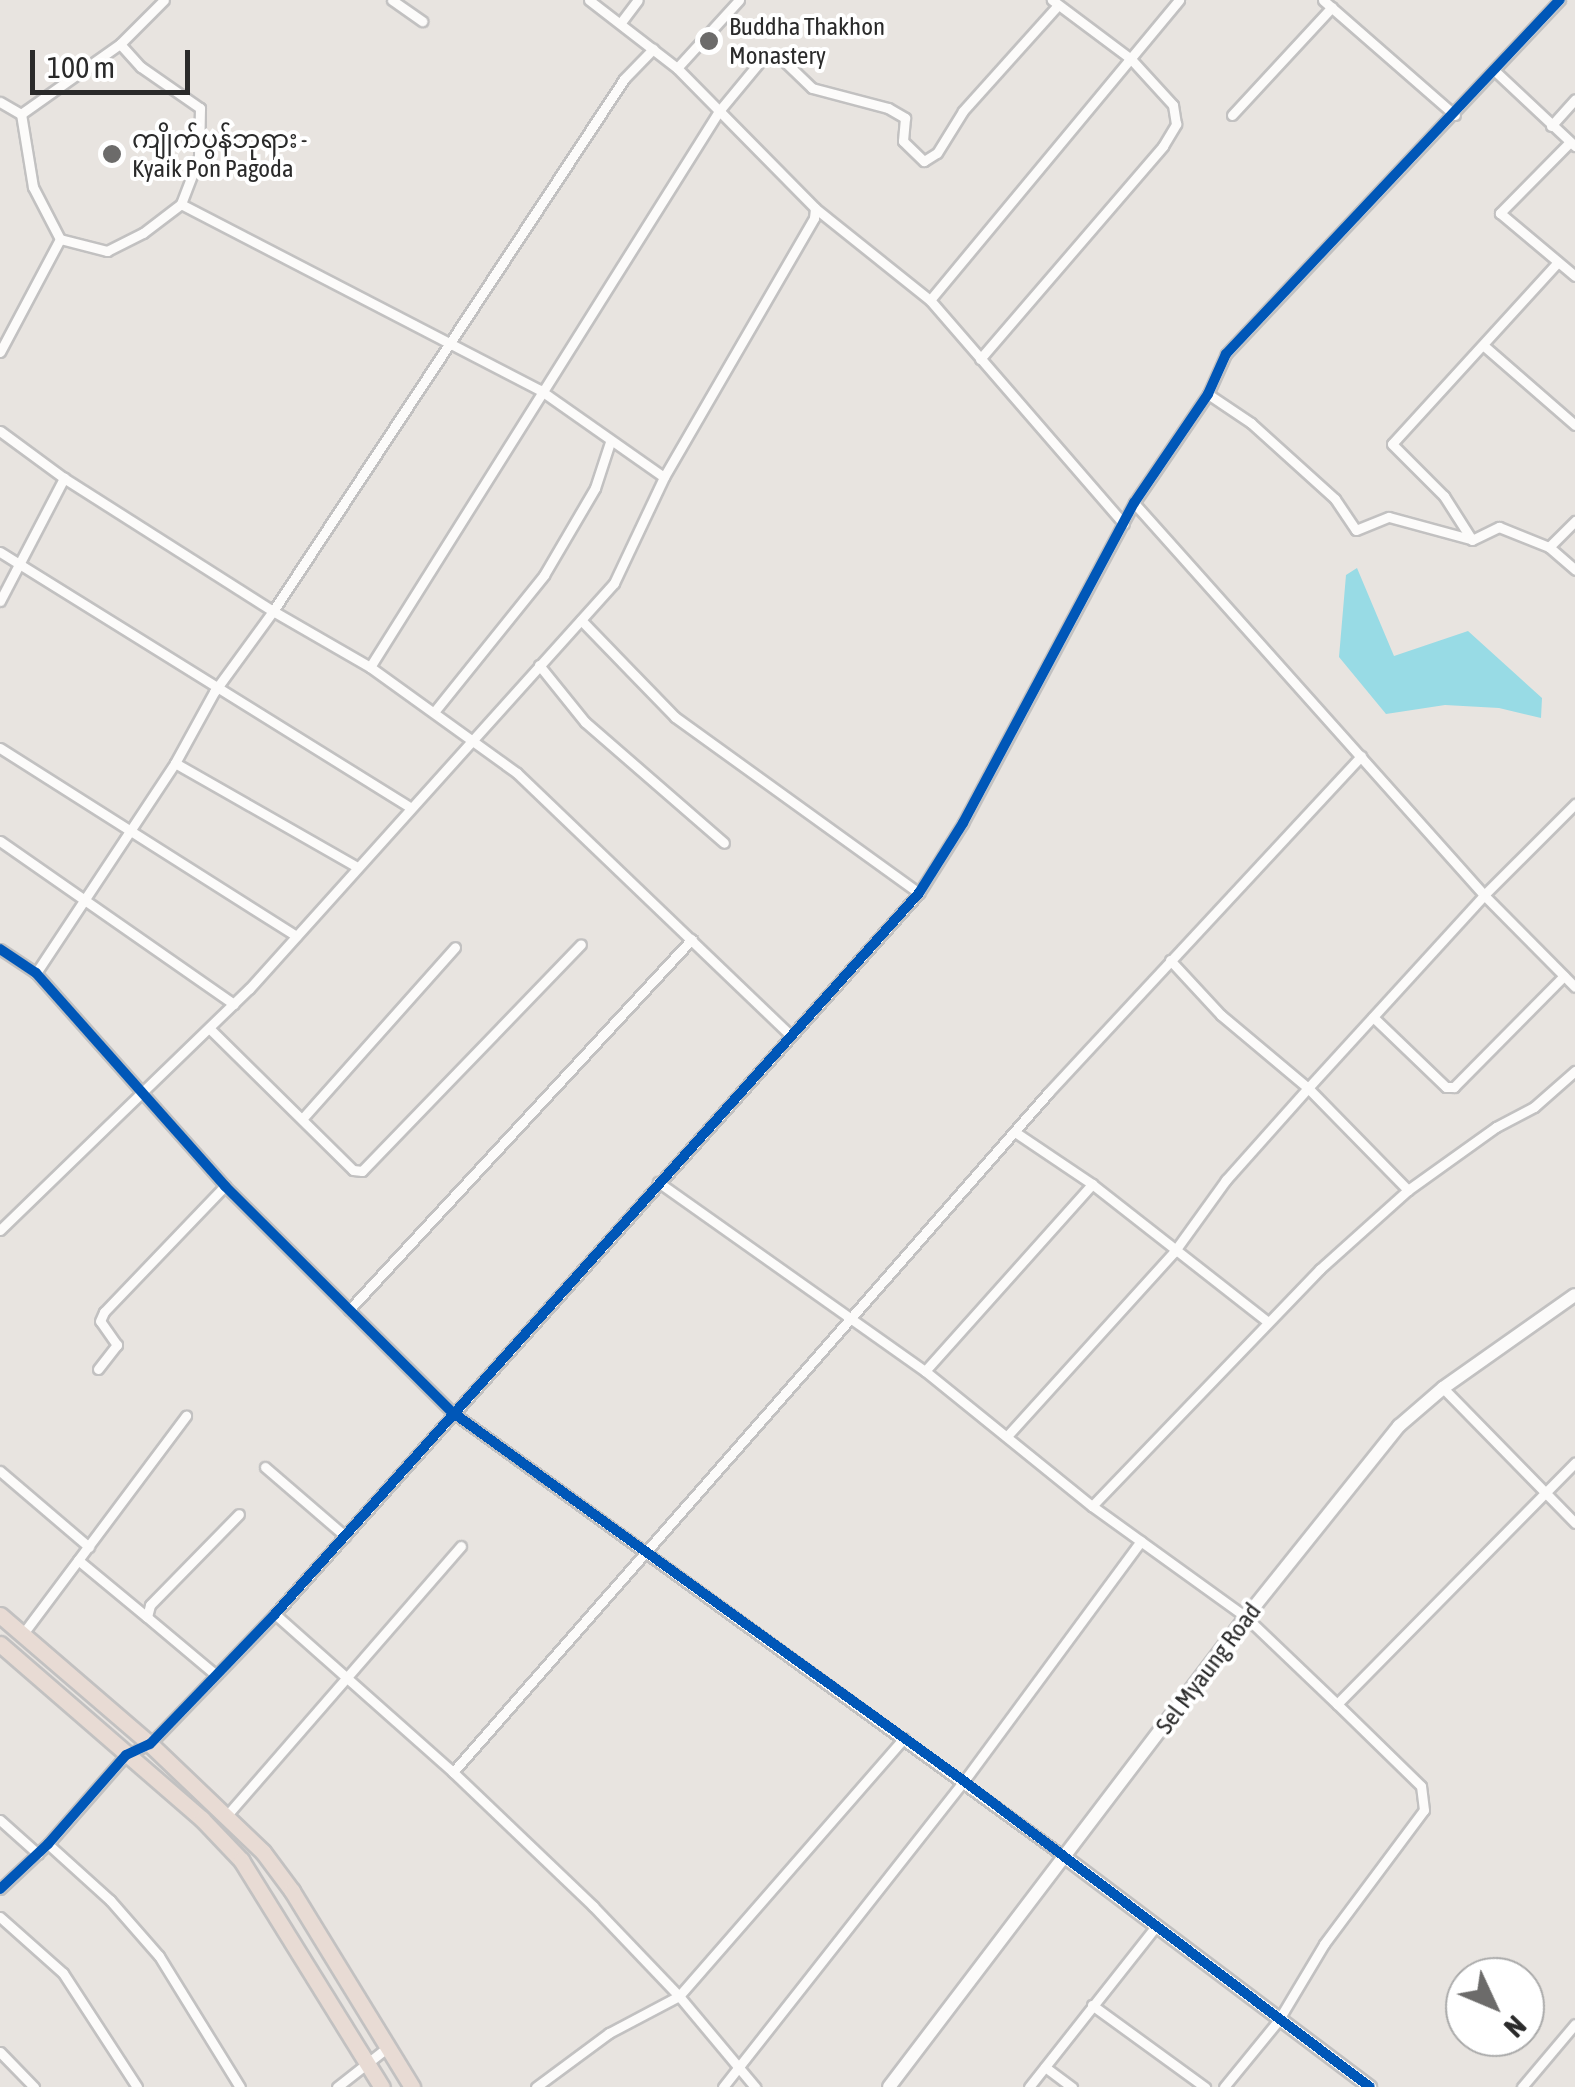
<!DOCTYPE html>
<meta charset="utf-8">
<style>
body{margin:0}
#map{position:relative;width:1575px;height:2087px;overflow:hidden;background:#e8e4e0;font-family:"Asap Condensed","Noto Sans Myanmar",sans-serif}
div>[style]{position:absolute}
.water>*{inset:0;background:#98dbe5}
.roads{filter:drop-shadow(2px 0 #c2c1c1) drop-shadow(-2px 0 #c2c1c1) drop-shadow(0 2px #c2c1c1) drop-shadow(0 -2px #c2c1c1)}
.street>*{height:9px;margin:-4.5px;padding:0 4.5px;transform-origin:4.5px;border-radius:4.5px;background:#fcfbfa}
.secondary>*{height:12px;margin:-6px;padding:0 6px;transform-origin:6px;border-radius:6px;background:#fcfbfa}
.highway>*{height:15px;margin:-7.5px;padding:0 7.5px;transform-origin:7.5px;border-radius:7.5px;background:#e8dbd4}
.cycleway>*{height:10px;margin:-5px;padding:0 5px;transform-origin:5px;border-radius:5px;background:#0057b8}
.dots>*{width:28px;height:28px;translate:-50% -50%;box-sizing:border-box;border:5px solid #fff;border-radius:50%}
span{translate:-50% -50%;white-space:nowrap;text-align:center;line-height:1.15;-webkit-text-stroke:8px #fff;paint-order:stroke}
.poi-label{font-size:25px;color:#2a2a2a}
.left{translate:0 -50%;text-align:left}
.street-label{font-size:25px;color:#2a2a2a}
.north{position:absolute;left:1445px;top:1957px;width:100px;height:100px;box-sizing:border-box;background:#fff;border:2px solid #aaa;border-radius:50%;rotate:134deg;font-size:28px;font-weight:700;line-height:40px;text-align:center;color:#2a2a2a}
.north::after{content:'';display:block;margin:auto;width:35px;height:45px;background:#6c6b6a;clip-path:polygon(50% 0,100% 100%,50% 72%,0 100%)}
.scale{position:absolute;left:30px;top:50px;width:160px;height:45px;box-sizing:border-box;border:5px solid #2a2a2a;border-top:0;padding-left:12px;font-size:30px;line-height:35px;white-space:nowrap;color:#2a2a2a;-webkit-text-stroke:8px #fff;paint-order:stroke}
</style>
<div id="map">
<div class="water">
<div style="clip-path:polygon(1357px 568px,1394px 656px,1468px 631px,1542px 698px,1541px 718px,1499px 708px,1445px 705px,1386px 714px,1339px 657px,1346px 575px)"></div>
</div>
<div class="roads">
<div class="street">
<div style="left:392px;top:0;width:37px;rotate:35deg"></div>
<div style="left:589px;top:0;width:111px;rotate:37.7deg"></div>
<div style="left:677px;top:68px;width:197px;rotate:45.4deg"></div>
<div style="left:815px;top:208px;width:147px;rotate:38.7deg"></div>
<div style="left:930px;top:300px;width:296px;rotate:49.1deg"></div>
<div style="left:1323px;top:0;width:175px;rotate:41.1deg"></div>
<div style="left:622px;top:21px;width:26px;rotate:-53deg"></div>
<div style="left:120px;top:44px;width:31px;rotate:48deg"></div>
<div style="left:141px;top:67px;width:72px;rotate:34.8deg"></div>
<div style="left:200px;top:108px;width:49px;rotate:91.2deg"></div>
<div style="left:199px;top:157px;width:50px;rotate:111deg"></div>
<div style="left:677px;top:68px;width:92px;rotate:-47.6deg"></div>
<div style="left:1495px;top:71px;width:110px;rotate:43.2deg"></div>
<div style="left:0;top:102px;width:24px;rotate:30deg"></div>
<div style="left:1232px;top:115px;width:147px;rotate:-47.2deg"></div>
<div style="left:1551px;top:126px;width:36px;rotate:-48deg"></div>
<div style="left:1570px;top:142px;width:100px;rotate:134.6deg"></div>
<div style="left:1500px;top:213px;width:98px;rotate:40deg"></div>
<div style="left:60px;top:239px;width:49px;rotate:14.3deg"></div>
<div style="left:107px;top:251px;width:40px;rotate:-26.6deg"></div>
<div style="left:143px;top:233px;width:48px;rotate:-37.3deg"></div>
<div style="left:181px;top:204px;width:404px;rotate:27.4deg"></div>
<div style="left:540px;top:390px;width:151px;rotate:35.1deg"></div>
<div style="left:1558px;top:262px;width:246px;rotate:132.4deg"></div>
<div style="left:1392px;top:444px;width:74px;rotate:45deg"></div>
<div style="left:1444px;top:496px;width:52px;rotate:57.5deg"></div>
<div style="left:1472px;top:540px;width:30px;rotate:-26deg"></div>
<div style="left:1499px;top:527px;width:54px;rotate:21.8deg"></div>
<div style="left:1549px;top:547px;width:35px;rotate:41deg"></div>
<div style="left:930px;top:300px;width:390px;rotate:-50.3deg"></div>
<div style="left:1483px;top:345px;width:122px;rotate:41deg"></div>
<div style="left:0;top:352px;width:128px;rotate:-62deg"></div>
<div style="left:60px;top:239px;width:59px;rotate:-117.4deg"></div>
<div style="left:33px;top:187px;width:74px;rotate:-99.3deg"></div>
<div style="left:21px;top:114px;width:121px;rotate:-35.3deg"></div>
<div style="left:120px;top:44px;width:62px;rotate:-45deg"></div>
<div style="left:980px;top:359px;width:281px;rotate:-49.3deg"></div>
<div style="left:1163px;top:146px;width:26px;rotate:-59deg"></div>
<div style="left:1176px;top:124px;width:19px;rotate:-99deg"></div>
<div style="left:1173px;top:105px;width:62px;rotate:-132.4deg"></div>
<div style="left:1131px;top:59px;width:99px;rotate:-143.2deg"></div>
<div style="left:1208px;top:394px;width:52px;rotate:34deg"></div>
<div style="left:1251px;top:423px;width:113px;rotate:42.1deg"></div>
<div style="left:1335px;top:499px;width:37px;rotate:56deg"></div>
<div style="left:1356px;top:530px;width:35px;rotate:-22deg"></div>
<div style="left:1389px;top:517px;width:84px;rotate:15.2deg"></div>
<div style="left:0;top:431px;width:79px;rotate:36.3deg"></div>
<div style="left:64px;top:478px;width:248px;rotate:32.5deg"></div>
<div style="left:273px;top:611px;width:112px;rotate:30deg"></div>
<div style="left:370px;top:667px;width:181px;rotate:35.8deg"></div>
<div style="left:517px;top:773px;width:378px;rotate:43.8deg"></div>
<div style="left:1134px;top:503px;width:526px;rotate:48.24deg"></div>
<div style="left:1484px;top:895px;width:129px;rotate:45.3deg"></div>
<div style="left:1549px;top:547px;width:37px;rotate:-45deg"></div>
<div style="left:0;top:552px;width:483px;rotate:31.9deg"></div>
<div style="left:0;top:601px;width:139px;rotate:-62.5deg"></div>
<div style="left:581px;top:620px;width:135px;rotate:45.9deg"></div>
<div style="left:675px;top:717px;width:301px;rotate:35.8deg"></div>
<div style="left:539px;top:665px;width:73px;rotate:51.1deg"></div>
<div style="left:585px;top:722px;width:184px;rotate:41deg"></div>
<div style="left:370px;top:667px;width:656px;rotate:-57.88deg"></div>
<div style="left:719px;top:111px;width:67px;rotate:-50.4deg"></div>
<div style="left:762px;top:59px;width:21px;rotate:3deg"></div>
<div style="left:783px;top:60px;width:40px;rotate:44deg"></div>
<div style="left:812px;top:88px;width:79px;rotate:14.7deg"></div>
<div style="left:888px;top:108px;width:20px;rotate:30deg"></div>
<div style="left:905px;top:118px;width:23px;rotate:95deg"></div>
<div style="left:903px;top:141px;width:29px;rotate:44deg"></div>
<div style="left:924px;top:161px;width:15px;rotate:-32deg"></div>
<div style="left:937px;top:153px;width:49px;rotate:-58.2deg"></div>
<div style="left:963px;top:111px;width:142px;rotate:-48.1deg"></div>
<div style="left:434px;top:712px;width:176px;rotate:-51.2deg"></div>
<div style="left:544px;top:575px;width:101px;rotate:-59.6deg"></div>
<div style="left:595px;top:488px;width:48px;rotate:-71.9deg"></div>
<div style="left:0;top:748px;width:351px;rotate:32.4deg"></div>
<div style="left:175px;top:763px;width:210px;rotate:29.7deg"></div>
<div style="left:0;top:841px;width:285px;rotate:34.9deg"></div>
<div style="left:0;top:949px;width:43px;rotate:33.7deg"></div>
<div style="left:36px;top:973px;width:285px;rotate:48.4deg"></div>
<div style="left:225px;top:1186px;width:320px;rotate:44.9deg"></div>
<div style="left:452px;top:1412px;width:759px;rotate:35.99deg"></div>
<div style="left:1170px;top:960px;width:75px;rotate:47.2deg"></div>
<div style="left:1221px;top:1015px;width:114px;rotate:40deg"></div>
<div style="left:1308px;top:1088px;width:143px;rotate:45.6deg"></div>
<div style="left:36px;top:973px;width:252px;rotate:-56.5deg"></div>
<div style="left:175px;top:763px;width:81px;rotate:-61.2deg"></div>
<div style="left:214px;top:692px;width:100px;rotate:-53.9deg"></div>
<div style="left:273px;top:611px;width:637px;rotate:-56.58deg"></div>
<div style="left:624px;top:79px;width:42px;rotate:-46deg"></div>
<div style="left:1373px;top:1017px;width:101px;rotate:43.8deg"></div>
<div style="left:1446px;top:1087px;width:8px"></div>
<div style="left:1454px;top:1087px;width:156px;rotate:-45.3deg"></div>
<div style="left:209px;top:1028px;width:202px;rotate:44.6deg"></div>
<div style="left:353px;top:1170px;width:9px;rotate:6deg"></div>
<div style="left:362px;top:1171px;width:315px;rotate:-46deg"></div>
<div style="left:302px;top:1119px;width:230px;rotate:-48.3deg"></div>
<div style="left:1015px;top:1132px;width:93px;rotate:34deg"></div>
<div style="left:1092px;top:1184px;width:222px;rotate:38.1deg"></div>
<div style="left:658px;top:1182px;width:327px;rotate:35.3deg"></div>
<div style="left:925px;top:1371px;width:215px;rotate:39deg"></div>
<div style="left:1092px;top:1506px;width:190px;rotate:35.8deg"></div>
<div style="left:1246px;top:1617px;width:126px;rotate:43.7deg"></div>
<div style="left:1337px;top:1704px;width:339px;rotate:-45.4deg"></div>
<div style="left:0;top:1230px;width:347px;rotate:-44.1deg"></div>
<div style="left:249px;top:989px;width:546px;rotate:-48.04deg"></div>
<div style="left:614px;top:583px;width:117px;rotate:-64.7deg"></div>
<div style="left:664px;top:477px;width:299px;rotate:-59.9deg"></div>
<div style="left:814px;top:218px;width:10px;rotate:-84deg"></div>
<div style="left:349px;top:1310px;width:505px;rotate:-47.25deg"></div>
<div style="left:98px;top:1369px;width:31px;rotate:-52deg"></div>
<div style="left:117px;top:1345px;width:29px;rotate:-125deg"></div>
<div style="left:100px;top:1321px;width:10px;rotate:-66deg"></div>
<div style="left:104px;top:1312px;width:175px;rotate:-46.2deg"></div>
<div style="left:925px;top:1371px;width:251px;rotate:-48.2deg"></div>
<div style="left:1443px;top:1388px;width:189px;rotate:45.6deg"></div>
<div style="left:1008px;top:1435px;width:247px;rotate:-47.8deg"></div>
<div style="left:1174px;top:1252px;width:89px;rotate:-54.2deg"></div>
<div style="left:1226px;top:1180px;width:123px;rotate:-48.3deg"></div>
<div style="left:1308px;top:1088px;width:261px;rotate:-47.6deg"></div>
<div style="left:1484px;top:895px;width:129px;rotate:-45deg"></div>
<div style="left:265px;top:1467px;width:106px;rotate:40.8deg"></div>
<div style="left:0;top:1471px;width:117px;rotate:40.5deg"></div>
<div style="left:1092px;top:1506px;width:329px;rotate:-46.1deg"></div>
<div style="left:1320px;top:1269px;width:118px;rotate:-41.9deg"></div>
<div style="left:1408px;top:1190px;width:108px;rotate:-35.6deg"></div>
<div style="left:1496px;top:1127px;width:43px;rotate:-27.8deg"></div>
<div style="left:1534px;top:1107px;width:55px;rotate:-41.3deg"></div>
<div style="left:78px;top:1560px;width:89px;rotate:39.6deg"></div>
<div style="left:275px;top:1614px;width:238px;rotate:41.6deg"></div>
<div style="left:453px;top:1772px;width:194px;rotate:43.7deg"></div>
<div style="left:593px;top:1906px;width:124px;rotate:46.3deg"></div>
<div style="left:679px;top:1996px;width:119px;rotate:50.1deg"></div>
<div style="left:22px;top:1635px;width:274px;rotate:-53.2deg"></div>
<div style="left:216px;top:1675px;width:90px;rotate:-140deg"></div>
<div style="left:147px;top:1617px;width:12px;rotate:-76deg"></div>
<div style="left:150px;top:1605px;width:127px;rotate:-45.6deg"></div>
<div style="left:453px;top:1772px;width:903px;rotate:-48.77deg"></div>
<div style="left:1048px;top:1093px;width:460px;rotate:-47.1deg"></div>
<div style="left:228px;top:1814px;width:355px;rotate:-49deg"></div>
<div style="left:0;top:1820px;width:51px;rotate:41.8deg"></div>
<div style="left:48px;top:1844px;width:84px;rotate:42.1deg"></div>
<div style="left:110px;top:1900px;width:74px;rotate:48.8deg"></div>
<div style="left:159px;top:1956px;width:154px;rotate:58.3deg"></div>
<div style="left:0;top:1889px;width:66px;rotate:-43.2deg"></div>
<div style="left:48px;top:1844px;width:118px;rotate:-48.8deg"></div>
<div style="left:126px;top:1755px;width:26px;rotate:-25deg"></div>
<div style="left:150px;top:1744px;width:180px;rotate:-46.1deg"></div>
<div style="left:275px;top:1614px;width:967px;rotate:-48.23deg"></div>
<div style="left:919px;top:893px;width:83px;rotate:-57.8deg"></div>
<div style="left:963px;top:823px;width:363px;rotate:-61.9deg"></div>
<div style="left:1134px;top:503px;width:132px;rotate:-55.8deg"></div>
<div style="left:1208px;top:394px;width:44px;rotate:-65.8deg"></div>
<div style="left:1226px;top:354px;width:487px;rotate:-46.7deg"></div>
<div style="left:0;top:1917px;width:84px;rotate:41.6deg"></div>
<div style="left:63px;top:1973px;width:136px;rotate:57deg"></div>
<div style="left:1092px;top:2005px;width:140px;rotate:36deg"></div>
<div style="left:0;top:2052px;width:49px;rotate:45.8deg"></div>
<div style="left:1045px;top:2067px;width:34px;rotate:37deg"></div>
<div style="left:337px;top:2087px;width:65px;rotate:-38.1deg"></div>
<div style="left:536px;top:2087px;width:91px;rotate:-36.5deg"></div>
<div style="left:609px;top:2033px;width:79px;rotate:-27.9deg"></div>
<div style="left:679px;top:1996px;width:342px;rotate:-48.9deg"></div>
<div style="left:723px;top:2087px;width:390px;rotate:-51.8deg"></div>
<div style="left:964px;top:1781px;width:298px;rotate:-53.6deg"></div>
<div style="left:1029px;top:2087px;width:205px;rotate:-51.7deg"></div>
<div style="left:1224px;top:2087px;width:85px;rotate:-50.7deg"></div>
<div style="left:1278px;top:2021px;width:90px;rotate:-59.1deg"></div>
<div style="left:1324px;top:1944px;width:167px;rotate:-53.3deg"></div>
<div style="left:1424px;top:1810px;width:24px;rotate:-97deg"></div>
<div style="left:1421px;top:1786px;width:117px;rotate:-135.7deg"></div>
<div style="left:1522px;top:2087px;width:82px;rotate:-49.9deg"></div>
</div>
<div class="secondary">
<div style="left:1066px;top:1858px;width:381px;rotate:37deg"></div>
<div style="left:889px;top:2087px;width:590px;rotate:-52.78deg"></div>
<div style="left:1246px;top:1617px;width:245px;rotate:-51.3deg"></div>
<div style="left:1399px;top:1426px;width:58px;rotate:-40.8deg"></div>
<div style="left:1443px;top:1388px;width:161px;rotate:-35.2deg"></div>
</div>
<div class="highway">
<div style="left:0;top:1615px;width:198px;rotate:40.7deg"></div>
<div style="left:150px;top:1744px;width:156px;rotate:43.7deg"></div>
<div style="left:263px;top:1852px;width:49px;rotate:53.4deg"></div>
<div style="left:292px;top:1891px;width:230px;rotate:58.5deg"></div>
<div style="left:0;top:1644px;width:267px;rotate:40.9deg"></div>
<div style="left:202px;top:1819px;width:57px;rotate:46.4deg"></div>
<div style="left:241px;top:1860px;width:267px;rotate:58.2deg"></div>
</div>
</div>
<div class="cycleway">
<div style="left:0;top:949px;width:43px;rotate:33.7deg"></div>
<div style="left:36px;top:973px;width:285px;rotate:48.4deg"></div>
<div style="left:225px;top:1186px;width:320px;rotate:44.9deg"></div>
<div style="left:452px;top:1412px;width:631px;rotate:35.78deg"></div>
<div style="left:964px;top:1781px;width:508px;rotate:37.01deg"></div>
<div style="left:0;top:1889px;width:66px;rotate:-43.2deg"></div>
<div style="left:48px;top:1844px;width:118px;rotate:-48.8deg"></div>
<div style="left:126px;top:1755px;width:26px;rotate:-25deg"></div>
<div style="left:150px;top:1744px;width:180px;rotate:-46.1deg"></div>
<div style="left:275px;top:1614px;width:967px;rotate:-48.23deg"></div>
<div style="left:919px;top:893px;width:83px;rotate:-57.8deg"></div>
<div style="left:963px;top:823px;width:363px;rotate:-61.9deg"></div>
<div style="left:1134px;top:503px;width:132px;rotate:-55.8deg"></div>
<div style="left:1208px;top:394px;width:44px;rotate:-65.8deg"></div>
<div style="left:1226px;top:354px;width:487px;rotate:-46.7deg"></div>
</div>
<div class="dots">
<div style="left:709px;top:41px;background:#6c6b6a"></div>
<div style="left:112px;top:154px;background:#6c6b6a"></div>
</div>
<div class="poi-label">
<span class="left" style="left:729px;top:41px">Buddha Thakhon<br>Monastery</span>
<span class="left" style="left:132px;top:154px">ကျိုက်ပွန်ဘုရား -<br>Kyaik Pon Pagoda</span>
</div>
<div class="street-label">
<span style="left:1208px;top:1668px;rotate:-53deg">Sel Myaung Road</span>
</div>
<div class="north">N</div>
<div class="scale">100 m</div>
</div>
